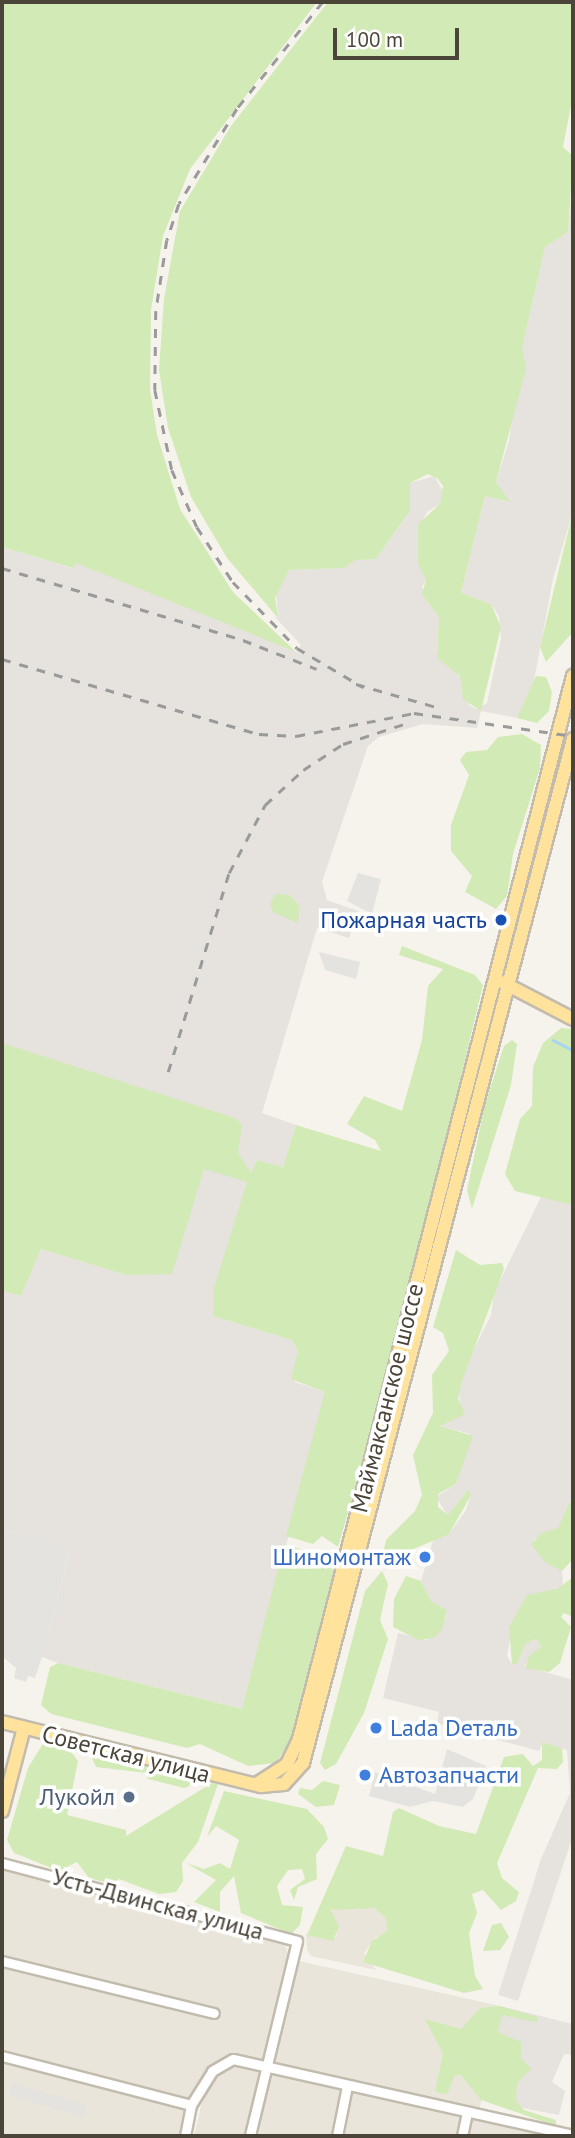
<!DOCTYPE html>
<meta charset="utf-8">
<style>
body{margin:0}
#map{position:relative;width:575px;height:2138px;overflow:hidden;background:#f6f3ec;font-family:"PT Sans",sans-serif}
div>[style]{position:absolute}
.residential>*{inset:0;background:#eae5da}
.industrial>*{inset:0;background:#e6e2dd}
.green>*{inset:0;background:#d2eab5}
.parking>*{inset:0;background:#e5e3e0}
.stream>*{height:2.5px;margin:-1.25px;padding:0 1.25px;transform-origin:1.25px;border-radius:1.25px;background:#a9d4f2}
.roads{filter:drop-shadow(2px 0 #c2bbae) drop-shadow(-2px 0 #c2bbae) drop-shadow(0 2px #c2bbae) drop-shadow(0 -2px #c2bbae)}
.minor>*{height:9px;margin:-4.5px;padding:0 4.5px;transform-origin:4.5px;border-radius:4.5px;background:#fff}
.major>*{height:12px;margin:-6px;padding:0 6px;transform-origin:6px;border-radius:6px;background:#ffe39c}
.rail>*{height:2.5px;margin-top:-1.25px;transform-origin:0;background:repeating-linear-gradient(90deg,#9a9a9a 0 9px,transparent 0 18px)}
.dots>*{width:19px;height:19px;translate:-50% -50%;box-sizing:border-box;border:4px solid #fff;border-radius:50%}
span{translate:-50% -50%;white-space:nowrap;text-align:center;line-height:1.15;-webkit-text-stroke:7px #fff;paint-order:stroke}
.transit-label{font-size:24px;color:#164399}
.right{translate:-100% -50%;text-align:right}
.street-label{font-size:24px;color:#4b4439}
.shop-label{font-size:24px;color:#366cbe}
.left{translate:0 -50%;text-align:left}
.service-label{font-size:24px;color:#4e5e75}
.frame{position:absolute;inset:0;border:4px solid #4b4439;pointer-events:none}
.scale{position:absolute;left:333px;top:28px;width:126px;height:32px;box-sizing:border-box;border:4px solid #4b4439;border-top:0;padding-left:9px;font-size:21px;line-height:24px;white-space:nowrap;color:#4b4439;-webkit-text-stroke:5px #fff;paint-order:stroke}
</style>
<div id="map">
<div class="residential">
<div style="clip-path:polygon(2px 1865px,284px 1942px,290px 1959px,500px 2006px,479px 2112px,573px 2136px,194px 2136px,202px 2102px,2px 2049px)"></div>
<div style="clip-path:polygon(346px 1906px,374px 1908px,386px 1918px,387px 1934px,376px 1937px,364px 1953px,376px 1970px,311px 1956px,307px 1950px,306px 1933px,330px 1940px,337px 1936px,331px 1911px)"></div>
<div style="clip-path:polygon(2px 2061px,188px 2111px,182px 2136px,2px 2136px)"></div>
</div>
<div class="industrial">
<div style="clip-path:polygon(573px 176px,573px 511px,553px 579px,533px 686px,517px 718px,481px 711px,477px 728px,423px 724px,379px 737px,368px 746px,322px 882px,327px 900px,358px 911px,349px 938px,317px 928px,262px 1113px,296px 1125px,283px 1167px,257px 1160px,247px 1182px,213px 1316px,292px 1340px,298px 1351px,295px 1382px,325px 1392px,326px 1397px,242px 1709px,58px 1663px,42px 1657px,70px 1551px,2px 1528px,2px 1291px,21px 1296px,41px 1249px,126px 1275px,148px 1273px,2px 1110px,2px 547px,72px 568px,76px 562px,296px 652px,301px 645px,274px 616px,278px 618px,276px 593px,289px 570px,344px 568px,356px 560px,376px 559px,407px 516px,410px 483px,434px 476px,443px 491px,440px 504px,427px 512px,418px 529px,418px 558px,426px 580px,422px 587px,439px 617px,437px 653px,463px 680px,469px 705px,476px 709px,487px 703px,501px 638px,499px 616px,491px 604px,461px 593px,485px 496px,509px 502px,496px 482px,509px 441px,522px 348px,545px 247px,568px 232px)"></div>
<div style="clip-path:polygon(542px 1195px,573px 1205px,573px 1495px,558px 1529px,533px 1540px,544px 1560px,562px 1571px,563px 1584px,511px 1635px,507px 1655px,511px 1663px,518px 1662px,526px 1643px,537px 1639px,541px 1647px,524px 1666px,573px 1680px,573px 1836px,518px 2001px,498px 1995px,541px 1859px,570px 1793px,567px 1750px,543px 1742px,539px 1751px,443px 1725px,437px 1723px,439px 1712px,383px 1698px,398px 1633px,426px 1640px,446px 1618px,447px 1610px,431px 1601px,421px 1581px,434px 1537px,449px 1534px,465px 1512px,471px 1495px,465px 1493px,448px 1516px,436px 1497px,456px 1484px,470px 1434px,440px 1426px,461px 1415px,459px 1392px,467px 1363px,491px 1315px,494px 1293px)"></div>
<div style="clip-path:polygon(500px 2006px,573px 2024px,573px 2055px,564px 2054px,552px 2082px,565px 2091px,559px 2115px,481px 2100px)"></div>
</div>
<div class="green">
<div style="clip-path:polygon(2px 2px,317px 2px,190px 169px,163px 236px,151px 310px,150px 389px,157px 435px,180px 509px,233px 592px,296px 652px,76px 563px,73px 568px,2px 547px)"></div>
<div style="clip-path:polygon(328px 2px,573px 2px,573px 95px,563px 147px,573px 156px,568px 232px,545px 247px,522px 348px,526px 369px,496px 482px,510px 502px,485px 496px,461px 593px,491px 604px,501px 627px,481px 711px,463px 699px,460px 676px,437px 658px,439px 617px,422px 594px,426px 580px,418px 563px,418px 524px,440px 504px,443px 486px,438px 479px,428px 474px,410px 483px,410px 511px,376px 559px,356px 560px,344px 568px,289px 570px,275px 598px,278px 618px,227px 558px,191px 497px,168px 428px,159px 370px,164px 299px,180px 211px,231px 126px)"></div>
<div style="clip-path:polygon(573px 511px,573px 632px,546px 662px,540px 647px)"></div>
<div style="clip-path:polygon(536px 676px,546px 677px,552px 692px,549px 711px,537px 723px,517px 718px)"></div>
<div style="clip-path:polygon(522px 734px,541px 745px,540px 768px,513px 854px,507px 896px,496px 909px,465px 892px,472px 876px,451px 851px,451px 825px,469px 775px,460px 760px,466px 752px,487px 750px,498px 737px)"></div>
<div style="clip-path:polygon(562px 742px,568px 743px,509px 969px,503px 968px)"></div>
<div style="clip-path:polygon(275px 894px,289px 895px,299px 905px,298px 923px,273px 912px,270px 904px)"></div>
<div style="clip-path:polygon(402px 946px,475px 975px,483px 985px,395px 1351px,338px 1547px,322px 1536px,313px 1544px,286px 1536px,325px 1392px,291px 1379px,298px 1351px,292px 1340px,213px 1316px,213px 1291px,247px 1182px,204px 1169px,172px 1274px,126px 1275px,41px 1249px,21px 1296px,2px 1291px,2px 1043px,235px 1118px,242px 1125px,238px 1153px,251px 1173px,257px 1160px,283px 1167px,296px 1125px,381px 1151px,375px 1140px,347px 1124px,364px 1096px,402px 1111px,422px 1040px,428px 986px,443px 969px,399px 955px)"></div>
<div style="clip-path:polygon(561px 1028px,573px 1029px,573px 1205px,515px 1191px,505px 1174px,520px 1119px,532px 1106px,533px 1067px,543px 1043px)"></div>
<div style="clip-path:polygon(512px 1040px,517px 1044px,511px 1085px,472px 1209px,467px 1190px,485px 1104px,504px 1046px)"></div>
<div style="clip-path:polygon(456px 1250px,480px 1265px,502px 1263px,504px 1269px,462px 1381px,458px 1399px,465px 1414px,440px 1426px,473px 1436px,456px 1484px,438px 1494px,438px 1507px,448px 1515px,468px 1490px,471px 1495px,449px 1534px,392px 1558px,384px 1549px,386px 1540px,415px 1511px,422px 1495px,413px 1455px,433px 1413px,432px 1375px,449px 1351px,443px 1333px,433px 1327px)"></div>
<div style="clip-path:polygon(573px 1495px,573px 1559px,562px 1571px,546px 1563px,531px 1544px,542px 1533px,558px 1528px)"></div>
<div style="clip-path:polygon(284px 1545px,339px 1558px,294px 1735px,276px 1763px,248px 1766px,200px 1744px,187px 1748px,51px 1714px,41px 1705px,50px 1667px,58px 1663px,242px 1709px)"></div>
<div style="clip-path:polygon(382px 1571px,388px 1584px,380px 1620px,388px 1639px,364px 1713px,336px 1764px,325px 1770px,320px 1763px,365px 1591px)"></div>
<div style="clip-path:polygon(406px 1576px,421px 1581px,431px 1601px,447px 1610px,442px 1630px,433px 1638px,418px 1640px,393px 1627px,394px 1599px)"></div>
<div style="clip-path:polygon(573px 1577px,573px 1617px,564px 1613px,561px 1617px,571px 1627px,560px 1663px,549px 1672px,525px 1668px,529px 1656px,541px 1647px,537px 1639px,526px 1643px,517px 1664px,512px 1664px,509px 1627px,527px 1595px,557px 1589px)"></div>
<div style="clip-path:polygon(46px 1739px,62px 1740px,78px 1761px,67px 1815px,126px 1830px,126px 1836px,212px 1783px,218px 1784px,198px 1842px,182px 1863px,183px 1881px,176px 1892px,159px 1894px,119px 1879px,112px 1884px,89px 1878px,77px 1862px,59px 1871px,14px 1853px,7px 1840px,28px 1768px)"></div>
<div style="clip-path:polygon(542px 1742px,562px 1748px,563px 1762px,557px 1769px,538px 1768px,497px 1863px,502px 1878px,519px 1892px,516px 1901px,501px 1910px,483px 1890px,472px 1894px,477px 1913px,469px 1933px,475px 1976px,483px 1989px,464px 1993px,363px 1962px,372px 1941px,387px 1931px,386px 1918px,374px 1908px,331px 1910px,339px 1927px,333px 1941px,307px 1935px,346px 1846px,383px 1856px,393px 1812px,399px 1808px,439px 1826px,476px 1834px,504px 1757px,523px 1754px,533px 1766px,542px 1760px)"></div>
<div style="clip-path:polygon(100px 1755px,187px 1776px,192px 1785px,184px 1788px,148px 1779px,147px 1773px,96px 1767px,92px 1758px)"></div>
<div style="clip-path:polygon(323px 1781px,340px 1785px,334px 1805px,316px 1807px,298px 1794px,300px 1788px,312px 1790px)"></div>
<div style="clip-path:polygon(224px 1791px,307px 1809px,324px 1827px,328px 1839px,316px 1854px,317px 1879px,298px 1887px,294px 1900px,290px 1890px,305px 1879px,302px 1869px,288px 1870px,277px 1886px,282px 1905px,303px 1907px,300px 1925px,291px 1934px,241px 1913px,234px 1876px,220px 1892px,220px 1912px,194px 1902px,216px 1880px,186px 1863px,204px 1869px,220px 1863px,230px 1869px,239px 1840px,216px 1826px,207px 1837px)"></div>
<div style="clip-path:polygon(501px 1923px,509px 1937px,500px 1950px,483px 1951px,492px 1925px)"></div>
<div style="clip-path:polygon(500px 2006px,538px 2017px,537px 2022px,502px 2015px,498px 2032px,521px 2042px,521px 2058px,531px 2069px,517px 2083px,516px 2101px,524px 2110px,556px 2120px,556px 2126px,481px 2100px,461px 2075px,455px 2075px,447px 2094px,435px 2092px,443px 2054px,425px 2019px,461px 2029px,480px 2008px)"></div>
</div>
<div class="parking">
<div style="clip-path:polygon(358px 873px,381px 879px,372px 914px,347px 901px)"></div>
<div style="clip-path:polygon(319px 952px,360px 962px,356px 979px,325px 970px)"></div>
<div style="clip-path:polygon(2px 1528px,70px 1550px,42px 1657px,35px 1678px,28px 1676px,26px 1682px,14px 1678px,16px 1668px,2px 1656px)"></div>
<div style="clip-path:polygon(447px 1749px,486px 1766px,473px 1799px,463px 1807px,433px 1801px,410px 1807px,369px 1796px,375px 1772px,435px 1794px)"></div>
<div style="clip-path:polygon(12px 2083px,85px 2104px,86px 2118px,9px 2095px)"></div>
</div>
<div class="stream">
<div style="left:553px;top:1040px;width:22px;rotate:27deg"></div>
</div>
<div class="roads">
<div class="minor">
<div style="left:2px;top:1863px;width:305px;rotate:14.8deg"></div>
<div style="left:297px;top:1941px;width:201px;rotate:103.6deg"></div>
<div style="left:2px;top:1961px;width:218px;rotate:13.8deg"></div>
<div style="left:2px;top:2056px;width:195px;rotate:14.5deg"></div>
<div style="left:185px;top:2136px;width:32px;rotate:-79deg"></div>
<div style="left:191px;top:2105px;width:40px;rotate:-58deg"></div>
<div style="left:212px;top:2071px;width:24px;rotate:-30deg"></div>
<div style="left:233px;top:2059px;width:348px;rotate:12.6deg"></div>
<div style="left:337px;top:2136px;width:51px;rotate:-78.7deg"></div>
<div style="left:462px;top:2136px;width:25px;rotate:-78deg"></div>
</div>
<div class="major">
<div style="left:502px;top:982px;width:80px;rotate:27.5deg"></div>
<div style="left:2px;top:1722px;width:267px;rotate:13.9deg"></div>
<div style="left:261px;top:1786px;width:23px;rotate:-5deg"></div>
<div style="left:284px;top:1784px;width:28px;rotate:-48deg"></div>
<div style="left:303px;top:1763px;width:1059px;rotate:-75.23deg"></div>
<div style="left:258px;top:1783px;width:35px;rotate:-33deg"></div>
<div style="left:287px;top:1764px;width:28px;rotate:-64deg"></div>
<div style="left:299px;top:1739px;width:1098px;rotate:-75.55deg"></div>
<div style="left:2px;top:1811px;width:86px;rotate:-75.2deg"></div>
</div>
</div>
<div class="rail">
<div style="left:323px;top:2px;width:137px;rotate:128.8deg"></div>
<div style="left:237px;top:109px;width:111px;rotate:121.4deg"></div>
<div style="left:179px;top:204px;width:38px;rotate:108deg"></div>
<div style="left:167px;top:240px;width:72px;rotate:98.8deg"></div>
<div style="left:156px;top:311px;width:79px;rotate:90.7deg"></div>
<div style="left:155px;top:390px;width:82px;rotate:78deg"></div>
<div style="left:172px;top:470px;width:62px;rotate:66.3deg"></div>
<div style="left:197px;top:527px;width:66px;rotate:56.8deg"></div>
<div style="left:233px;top:582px;width:92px;rotate:45.9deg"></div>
<div style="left:297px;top:648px;width:77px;rotate:30.6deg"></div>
<div style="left:2px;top:568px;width:252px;rotate:16.6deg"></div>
<div style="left:243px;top:640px;width:79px;rotate:21.4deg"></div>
<div style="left:2px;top:659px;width:268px;rotate:16.3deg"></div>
<div style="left:259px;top:734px;width:37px;rotate:3deg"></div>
<div style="left:296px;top:736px;width:120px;rotate:-11deg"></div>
<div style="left:414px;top:713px;width:161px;rotate:8.2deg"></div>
<div style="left:356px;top:684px;width:83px;rotate:16deg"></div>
<div style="left:168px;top:1072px;width:208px;rotate:-73deg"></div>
<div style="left:229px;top:873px;width:77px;rotate:-62.1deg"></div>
<div style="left:265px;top:805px;width:52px;rotate:-42.6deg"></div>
<div style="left:303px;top:770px;width:48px;rotate:-33deg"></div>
<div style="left:343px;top:744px;width:67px;rotate:-18.2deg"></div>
</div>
<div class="dots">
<div style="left:501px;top:920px;background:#1a4fb4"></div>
<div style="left:425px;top:1557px;background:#3f7fe0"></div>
<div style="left:376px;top:1728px;background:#3f7fe0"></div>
<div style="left:365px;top:1775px;background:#3f7fe0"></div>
<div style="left:129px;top:1797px;background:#5c6f8a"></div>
</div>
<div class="transit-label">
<span class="right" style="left:487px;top:920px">Пожарная часть</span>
</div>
<div class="street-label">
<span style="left:387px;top:1398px;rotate:-76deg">Маймаксанское шоссе</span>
<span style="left:126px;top:1754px;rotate:14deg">Советская улица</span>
<span style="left:158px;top:1904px;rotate:15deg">Усть-Двинская улица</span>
</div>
<div class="shop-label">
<span class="right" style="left:411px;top:1557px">Шиномонтаж</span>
<span class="left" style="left:390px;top:1728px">Lada Dеталь</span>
<span class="left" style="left:379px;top:1775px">Автозапчасти</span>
</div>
<div class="service-label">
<span class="right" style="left:115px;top:1797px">Лукойл</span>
</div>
<div class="frame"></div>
<div class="scale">100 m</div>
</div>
